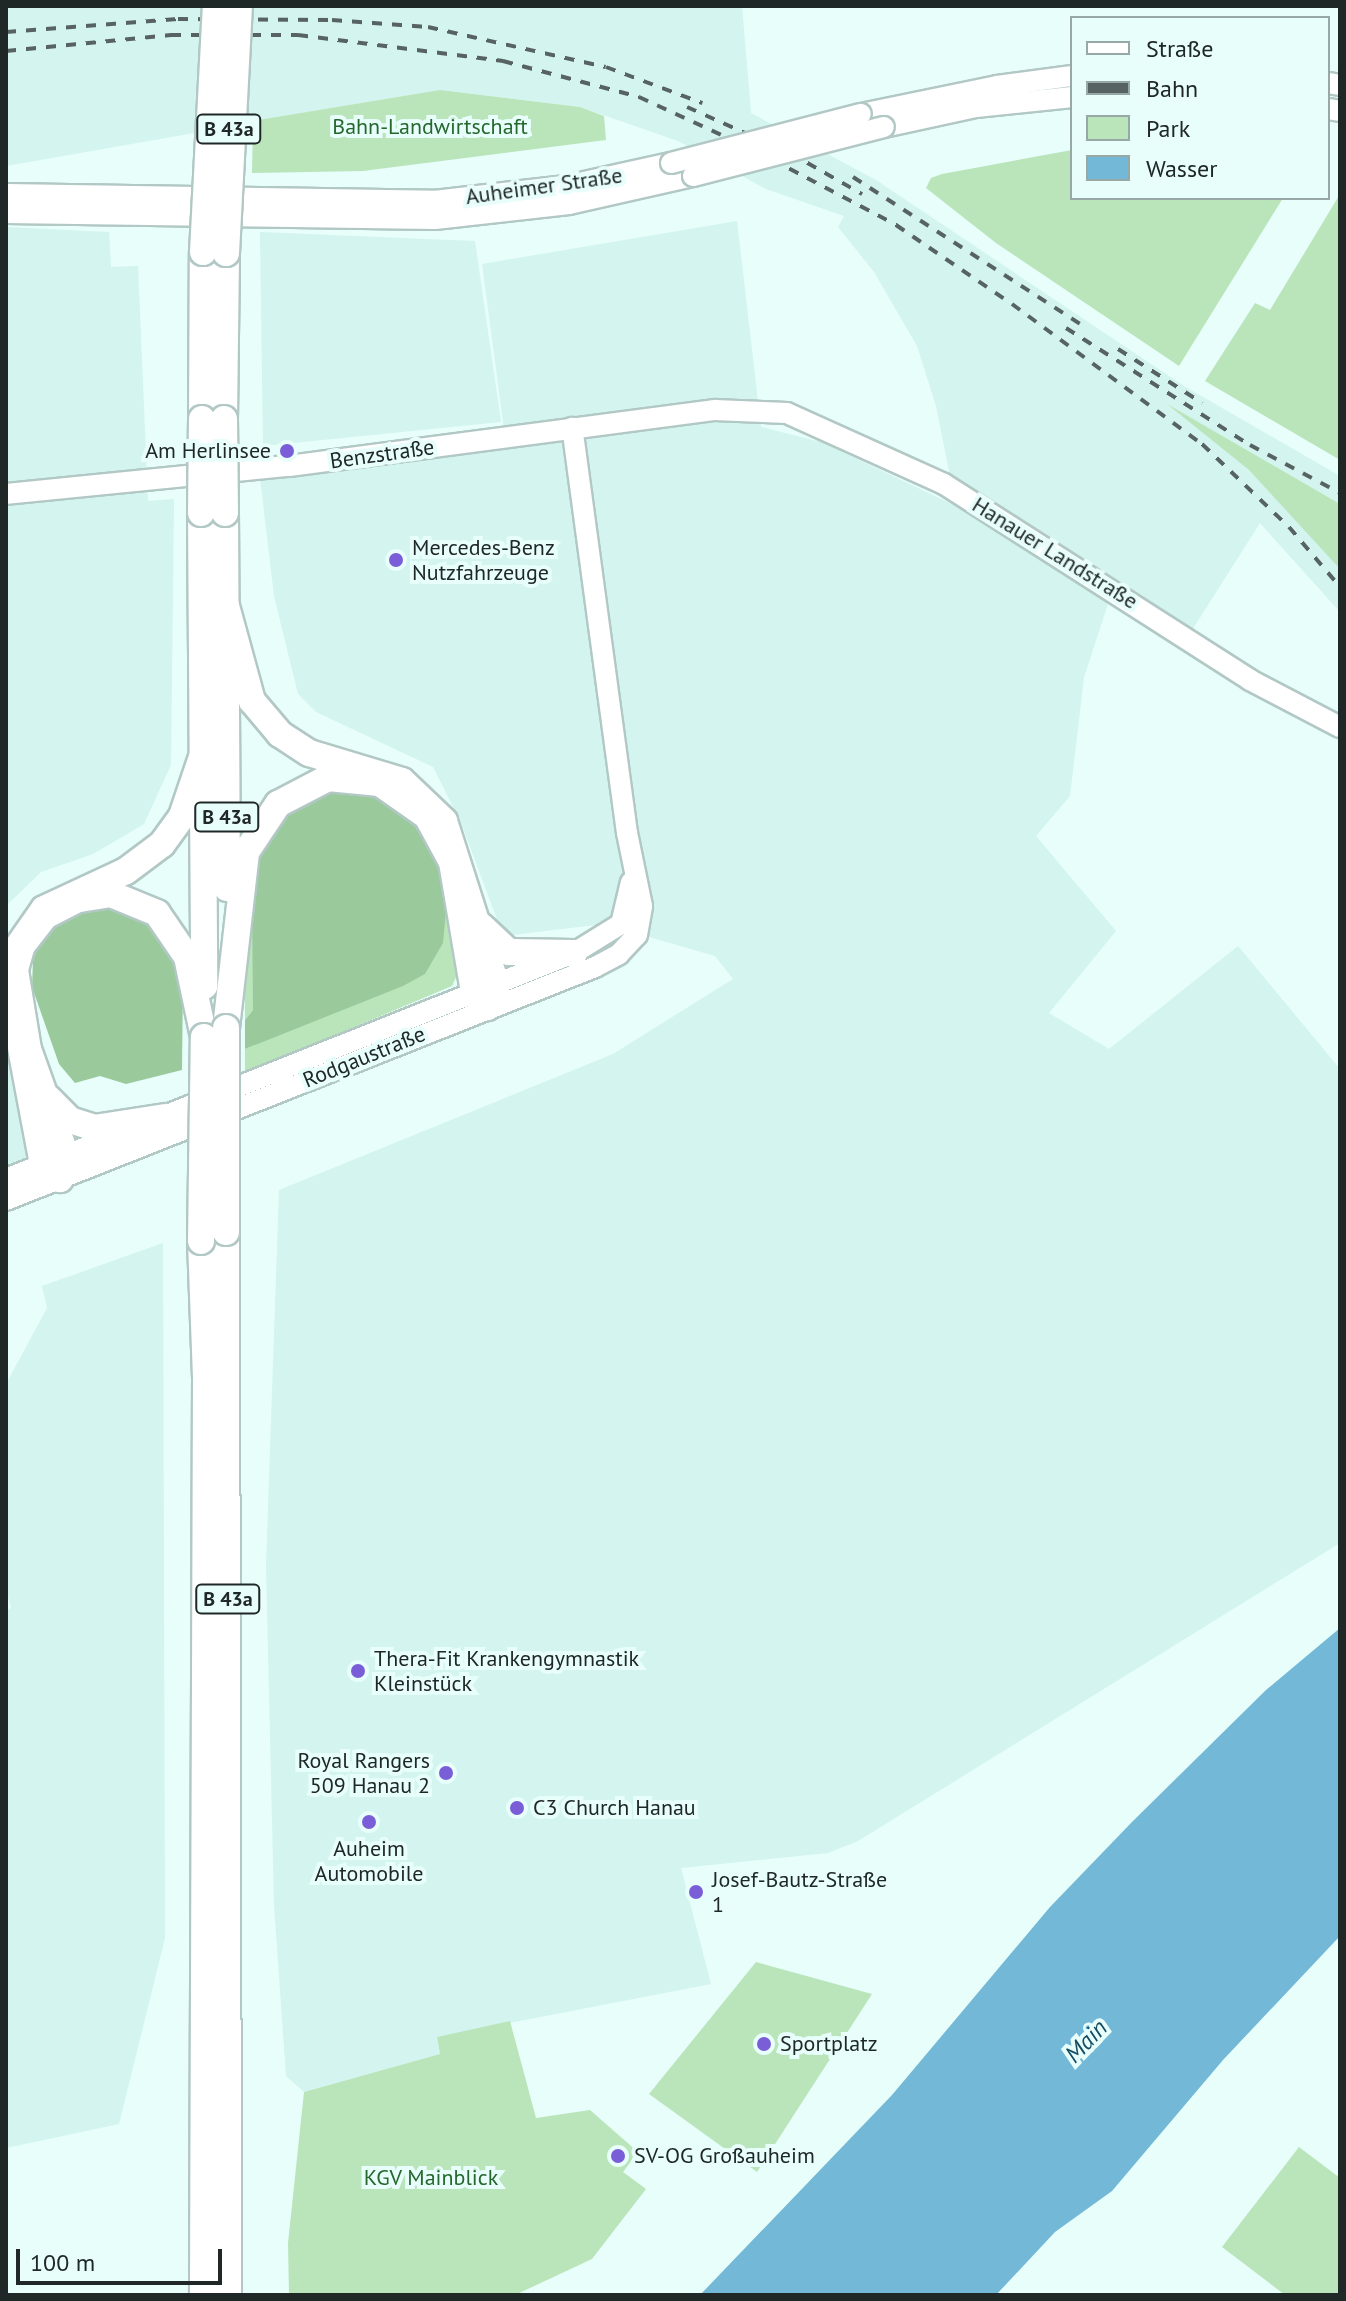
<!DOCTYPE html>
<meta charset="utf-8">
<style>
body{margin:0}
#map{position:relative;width:1346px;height:2301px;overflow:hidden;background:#e7fefb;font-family:"PT Sans",sans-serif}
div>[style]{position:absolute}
.built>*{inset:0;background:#d3f4ef}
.green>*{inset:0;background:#bae5bb}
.forest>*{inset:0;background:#9aca9c}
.water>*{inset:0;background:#73b8d7}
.roads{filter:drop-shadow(2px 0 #b2c8c5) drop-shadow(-2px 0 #b2c8c5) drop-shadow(0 2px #b2c8c5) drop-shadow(0 -2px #b2c8c5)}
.secondary>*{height:20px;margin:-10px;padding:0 10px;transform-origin:10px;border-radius:10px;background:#fff}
.highway>*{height:26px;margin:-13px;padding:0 13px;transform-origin:13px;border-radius:13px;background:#fff}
.rail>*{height:4px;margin-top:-2px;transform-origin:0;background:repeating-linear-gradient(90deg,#576362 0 10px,transparent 0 20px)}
.bridges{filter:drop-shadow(2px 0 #b2c8c5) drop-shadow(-2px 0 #b2c8c5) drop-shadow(0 2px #b2c8c5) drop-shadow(0 -2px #b2c8c5)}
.secondary-bridge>*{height:20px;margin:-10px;padding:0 10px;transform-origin:10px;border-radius:10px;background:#fff}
.highway-bridge>*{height:26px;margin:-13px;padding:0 13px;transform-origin:13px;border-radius:13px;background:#fff}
.dots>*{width:22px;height:22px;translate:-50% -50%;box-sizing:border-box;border:4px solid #e7fefb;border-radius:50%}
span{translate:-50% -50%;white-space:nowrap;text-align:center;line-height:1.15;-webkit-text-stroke:8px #e7fefb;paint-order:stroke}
.shield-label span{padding:2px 6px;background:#e7fefb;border:2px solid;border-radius:6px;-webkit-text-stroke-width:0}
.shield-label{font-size:20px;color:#202827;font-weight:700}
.park-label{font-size:22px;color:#25672d}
.street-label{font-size:22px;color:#202827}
.poi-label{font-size:22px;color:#202827}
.right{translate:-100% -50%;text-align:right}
.left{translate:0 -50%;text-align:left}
.water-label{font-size:24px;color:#144d63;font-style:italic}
.frame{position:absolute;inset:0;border:8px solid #202827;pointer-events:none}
.legend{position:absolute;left:1070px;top:16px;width:260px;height:184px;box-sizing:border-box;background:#e7fefb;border:2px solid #97a8a6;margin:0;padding:10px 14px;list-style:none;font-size:24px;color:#202827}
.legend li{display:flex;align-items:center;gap:16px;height:40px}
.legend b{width:40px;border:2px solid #97a8a6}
.scale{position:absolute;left:16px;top:2249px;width:206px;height:36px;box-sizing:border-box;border:4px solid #202827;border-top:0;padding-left:10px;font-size:24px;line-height:28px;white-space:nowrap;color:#202827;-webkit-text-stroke:6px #e7fefb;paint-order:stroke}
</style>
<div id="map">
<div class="built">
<div style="clip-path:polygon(6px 6px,742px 6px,751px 113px,876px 180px,1184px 386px,1340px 476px,1340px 504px,1175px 410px,1249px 470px,1306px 526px,1340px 569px,1340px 612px,1260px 523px,1182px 646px,1110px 598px,1084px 677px,1070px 796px,1036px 836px,1116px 931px,1049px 1013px,1109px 1049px,1238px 946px,1340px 1069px,1340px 1543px,858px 1841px,828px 1853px,681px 1868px,711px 1984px,437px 2037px,440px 2054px,304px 2092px,286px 2076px,274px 1905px,266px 1566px,279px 1190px,613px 1054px,733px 979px,715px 956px,604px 924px,503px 936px,462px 825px,433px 767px,316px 712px,298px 694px,274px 596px,260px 478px,506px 444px,482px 264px,737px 221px,761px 427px,821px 442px,956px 506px,936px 406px,917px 346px,874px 272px,838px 227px,844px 216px,766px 189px,678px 141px,580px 107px,440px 90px,6px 166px)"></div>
<div style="clip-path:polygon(6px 227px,109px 232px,111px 267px,138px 266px,148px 501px,174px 499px,171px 765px,144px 824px,93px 854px,41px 872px,6px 906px)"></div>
<div style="clip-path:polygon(260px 232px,475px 241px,501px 422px,263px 446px)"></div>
<div style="clip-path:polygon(6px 1049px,29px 1156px,6px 1166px)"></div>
<div style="clip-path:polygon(163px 1243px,165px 1938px,119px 2124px,6px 2148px,6px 1611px,11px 1608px,6px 1590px,6px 1384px,47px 1308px,42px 1286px)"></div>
</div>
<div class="green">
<div style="clip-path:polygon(440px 90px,580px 107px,604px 116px,606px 140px,363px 171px,252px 173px,253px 121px)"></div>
<div style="clip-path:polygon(1072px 150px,1072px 198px,1283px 198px,1179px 366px,996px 243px,926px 188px,931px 178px,942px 174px)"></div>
<div style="clip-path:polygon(1340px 194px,1340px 460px,1205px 381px,1255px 303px,1270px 310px)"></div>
<div style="clip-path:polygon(1167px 404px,1340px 504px,1340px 569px,1249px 470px)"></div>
<div style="clip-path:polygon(434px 831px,458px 973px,452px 986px,245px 1073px,245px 1049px,425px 974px,255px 972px,253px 1010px,245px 1020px,244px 872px)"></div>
<div style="clip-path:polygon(756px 1962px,872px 1994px,757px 2172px,649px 2094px)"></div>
<div style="clip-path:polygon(510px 2021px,536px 2118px,590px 2110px,638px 2152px,623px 2172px,646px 2189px,592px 2259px,515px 2295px,289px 2295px,288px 2243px,304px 2092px,440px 2054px,437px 2037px)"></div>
<div style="clip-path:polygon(1299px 2147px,1340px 2178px,1340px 2295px,1285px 2295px,1222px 2247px)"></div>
</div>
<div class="forest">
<div style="clip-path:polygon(327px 789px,373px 790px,410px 811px,436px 847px,447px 900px,443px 943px,425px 974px,403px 986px,245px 1049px,245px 1020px,253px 1010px,252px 899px,258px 850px,272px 823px)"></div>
<div style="clip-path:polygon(107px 907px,134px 914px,165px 937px,183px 978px,182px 1070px,126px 1084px,100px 1076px,75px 1083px,59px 1064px,32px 987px,33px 960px,41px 940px,57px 924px,74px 914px)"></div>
</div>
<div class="water">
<div style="clip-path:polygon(1340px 1628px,1340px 1936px,1223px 2060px,1112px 2191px,1055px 2232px,996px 2295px,700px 2295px,892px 2095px,1050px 1907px,1132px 1822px,1266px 1690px)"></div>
</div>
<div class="roads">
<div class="secondary">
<div style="left:1328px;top:83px;width:12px;rotate:9deg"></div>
<div style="left:1328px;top:109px;width:12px;rotate:9deg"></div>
<div style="left:861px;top:114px;width:139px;rotate:-11.6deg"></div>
<div style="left:997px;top:86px;width:76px;rotate:-7.6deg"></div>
<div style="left:884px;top:127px;width:94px;rotate:-12.3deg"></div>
<div style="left:976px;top:107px;width:97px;rotate:-5.9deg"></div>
<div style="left:6px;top:194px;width:428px;rotate:0.9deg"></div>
<div style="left:434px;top:201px;width:133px;rotate:-6.5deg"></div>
<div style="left:566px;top:186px;width:107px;rotate:-12.4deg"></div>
<div style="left:6px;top:213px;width:429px;rotate:0.8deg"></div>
<div style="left:435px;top:219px;width:135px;rotate:-6.4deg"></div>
<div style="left:569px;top:204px;width:127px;rotate:-12.7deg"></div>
<div style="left:6px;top:494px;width:284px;rotate:-5.7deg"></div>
<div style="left:289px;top:466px;width:430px;rotate:-7.5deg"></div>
<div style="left:715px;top:410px;width:72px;rotate:2.4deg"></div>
<div style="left:787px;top:413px;width:172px;rotate:24.3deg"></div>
<div style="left:944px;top:484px;width:363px;rotate:32.6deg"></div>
<div style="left:1250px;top:680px;width:102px;rotate:27.6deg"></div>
<div style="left:6px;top:1179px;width:611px;rotate:-21.7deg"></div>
<div style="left:574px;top:953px;width:55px;rotate:-31.7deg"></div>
<div style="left:621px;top:924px;width:43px;rotate:-76.6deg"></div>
<div style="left:6px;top:1200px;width:633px;rotate:-21.58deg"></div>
<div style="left:595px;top:967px;width:27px;rotate:-28deg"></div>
<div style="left:619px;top:954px;width:26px;rotate:-47deg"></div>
<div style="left:637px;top:935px;width:29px;rotate:-80deg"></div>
<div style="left:642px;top:906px;width:75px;rotate:-101.6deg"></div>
<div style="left:627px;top:833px;width:409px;rotate:-97.7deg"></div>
</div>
<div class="highway">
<div style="left:202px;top:419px;width:167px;rotate:-89.7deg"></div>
<div style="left:224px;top:419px;width:166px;rotate:-89.3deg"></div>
<div style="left:201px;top:513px;width:473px;rotate:89.6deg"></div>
<div style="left:225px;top:513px;width:375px;rotate:89.7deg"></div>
<div style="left:481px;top:926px;width:38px;rotate:43deg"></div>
<div style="left:509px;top:952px;width:65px;rotate:0.9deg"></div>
<div style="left:226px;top:1028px;width:177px;rotate:-83.5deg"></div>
<div style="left:246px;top:852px;width:58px;rotate:-56.3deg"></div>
<div style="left:278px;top:804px;width:56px;rotate:-27.5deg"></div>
<div style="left:328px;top:778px;width:52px;rotate:5.5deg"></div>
<div style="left:380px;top:783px;width:57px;rotate:35.1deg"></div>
<div style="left:427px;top:816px;width:52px;rotate:61.5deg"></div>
<div style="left:452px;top:862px;width:132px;rotate:80.4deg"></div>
<div style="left:474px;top:992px;width:14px;rotate:60deg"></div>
<div style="left:481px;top:1004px;width:7px;rotate:27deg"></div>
<div style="left:487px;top:1007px;width:10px;rotate:-53deg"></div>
<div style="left:493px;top:999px;width:15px;rotate:-79deg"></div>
<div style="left:496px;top:984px;width:171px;rotate:-107.7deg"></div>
<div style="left:444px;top:821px;width:58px;rotate:-136.4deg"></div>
<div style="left:402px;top:781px;width:97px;rotate:-163.2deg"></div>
<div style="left:309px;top:753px;width:35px;rotate:-147deg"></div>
<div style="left:280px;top:734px;width:43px;rotate:-130.3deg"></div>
<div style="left:252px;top:701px;width:98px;rotate:-105.3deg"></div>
<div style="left:204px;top:1037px;width:82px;rotate:-102deg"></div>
<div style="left:187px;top:957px;width:53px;rotate:-124.3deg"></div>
<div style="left:157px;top:913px;width:50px;rotate:-157.6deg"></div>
<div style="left:111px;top:894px;width:33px;rotate:171deg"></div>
<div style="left:78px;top:899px;width:37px;rotate:153deg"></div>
<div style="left:45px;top:916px;width:37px;rotate:128deg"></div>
<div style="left:22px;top:945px;width:26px;rotate:106deg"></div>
<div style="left:15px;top:970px;width:80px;rotate:80.7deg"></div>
<div style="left:28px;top:1049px;width:114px;rotate:70.4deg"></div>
<div style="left:66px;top:1156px;width:24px;rotate:105deg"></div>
<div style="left:60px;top:1179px;width:23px;rotate:-139deg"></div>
<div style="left:43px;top:1164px;width:172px;rotate:-100.7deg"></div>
<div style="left:11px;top:995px;width:43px;rotate:-86deg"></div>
<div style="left:14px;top:952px;width:52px;rotate:-55.1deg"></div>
<div style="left:44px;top:909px;width:90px;rotate:-24.9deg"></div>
<div style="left:126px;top:871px;width:45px;rotate:-36.9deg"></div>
<div style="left:162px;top:844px;width:34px;rotate:-54deg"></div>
<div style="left:182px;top:816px;width:75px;rotate:-71.3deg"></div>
<div style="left:48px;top:1098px;width:31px;rotate:45deg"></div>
<div style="left:70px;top:1120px;width:25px;rotate:18deg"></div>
<div style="left:94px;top:1128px;width:72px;rotate:-8.8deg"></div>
<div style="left:226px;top:1232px;width:1063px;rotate:89.89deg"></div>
<div style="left:201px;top:1241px;width:138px;rotate:87.9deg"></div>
<div style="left:206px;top:1379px;width:916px;rotate:90.19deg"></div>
</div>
</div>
<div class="rail">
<div style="left:6px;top:32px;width:172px;rotate:-4.3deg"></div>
<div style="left:178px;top:19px;width:154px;rotate:0.4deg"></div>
<div style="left:332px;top:20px;width:96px;rotate:4.2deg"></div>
<div style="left:428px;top:27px;width:182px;rotate:12.7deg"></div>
<div style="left:606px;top:67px;width:103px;rotate:20.6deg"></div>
<div style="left:6px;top:51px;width:166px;rotate:-5.5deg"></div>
<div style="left:171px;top:35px;width:127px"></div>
<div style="left:298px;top:35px;width:207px;rotate:7.2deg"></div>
<div style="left:503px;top:61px;width:141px;rotate:14.8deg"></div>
<div style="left:639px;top:97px;width:127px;rotate:24.7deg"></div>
<div style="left:754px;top:150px;width:161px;rotate:27.8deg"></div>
<div style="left:896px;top:225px;width:140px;rotate:34.3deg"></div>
<div style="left:1012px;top:304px;width:236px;rotate:36.4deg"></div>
<div style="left:1202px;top:444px;width:120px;rotate:43.7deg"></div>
<div style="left:1289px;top:527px;width:79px;rotate:49.6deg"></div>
<div style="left:687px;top:107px;width:113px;rotate:24.1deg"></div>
<div style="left:790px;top:153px;width:83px;rotate:29.7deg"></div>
<div style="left:853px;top:177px;width:280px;rotate:32.9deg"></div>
<div style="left:1066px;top:328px;width:218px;rotate:32.5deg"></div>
<div style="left:1250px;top:445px;width:102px;rotate:28.1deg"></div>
<div style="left:1118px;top:349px;width:100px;rotate:32.7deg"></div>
</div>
<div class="bridges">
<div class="secondary-bridge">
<div style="left:671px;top:163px;width:196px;rotate:-14.5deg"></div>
<div style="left:693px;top:176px;width:197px;rotate:-14.4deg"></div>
</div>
<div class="highway-bridge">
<div style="left:203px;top:252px;width:246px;rotate:-87deg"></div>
<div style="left:226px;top:253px;width:247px;rotate:-87deg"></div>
<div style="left:224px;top:419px;width:94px;rotate:89.4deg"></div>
<div style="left:201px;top:513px;width:94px;rotate:-89.4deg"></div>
<div style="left:226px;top:1232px;width:204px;rotate:-90deg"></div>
<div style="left:201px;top:1241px;width:204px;rotate:-89.2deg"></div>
</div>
</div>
<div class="dots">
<div style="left:287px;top:451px;background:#795ed8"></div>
<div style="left:396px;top:560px;background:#795ed8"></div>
<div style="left:358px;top:1671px;background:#795ed8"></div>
<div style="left:446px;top:1773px;background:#795ed8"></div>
<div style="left:517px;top:1808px;background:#795ed8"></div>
<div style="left:369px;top:1822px;background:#795ed8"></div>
<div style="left:696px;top:1892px;background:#795ed8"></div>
<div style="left:764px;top:2044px;background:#795ed8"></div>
<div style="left:618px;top:2156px;background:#795ed8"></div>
</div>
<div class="shield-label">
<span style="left:229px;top:129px">B 43a</span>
<span style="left:227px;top:817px">B 43a</span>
<span style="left:228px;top:1599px">B 43a</span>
</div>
<div class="park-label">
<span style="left:430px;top:127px">Bahn-Landwirtschaft</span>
<span style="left:431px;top:2178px">KGV Mainblick</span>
</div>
<div class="street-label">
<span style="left:544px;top:186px;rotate:-8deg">Auheimer Straße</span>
<span style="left:382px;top:454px;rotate:-8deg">Benzstraße</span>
<span style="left:1055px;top:553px;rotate:32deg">Hanauer Landstraße</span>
<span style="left:364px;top:1057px;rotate:-22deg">Rodgaustraße</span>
</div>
<div class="poi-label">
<span class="right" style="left:271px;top:451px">Am Herlinsee</span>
<span class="left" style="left:412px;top:560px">Mercedes-Benz<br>Nutzfahrzeuge</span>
<span class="left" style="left:374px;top:1671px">Thera-Fit Krankengymnastik<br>Kleinstück</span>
<span class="right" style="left:430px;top:1773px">Royal Rangers<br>509 Hanau 2</span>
<span class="left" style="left:533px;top:1808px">C3 Church Hanau</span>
<span style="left:369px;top:1861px">Auheim<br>Automobile</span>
<span class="left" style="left:712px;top:1892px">Josef-Bautz-Straße<br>1</span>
<span class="left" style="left:780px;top:2044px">Sportplatz</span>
<span class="left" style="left:634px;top:2156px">SV-OG Großauheim</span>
</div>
<div class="water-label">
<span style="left:1086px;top:2041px;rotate:-46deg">Main</span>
</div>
<div class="frame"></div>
<ul class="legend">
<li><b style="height:10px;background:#fff"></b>Straße</li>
<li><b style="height:10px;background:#576362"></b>Bahn</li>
<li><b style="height:22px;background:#bae5bb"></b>Park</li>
<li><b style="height:22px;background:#73b8d7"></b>Wasser</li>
</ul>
<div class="scale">100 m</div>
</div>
